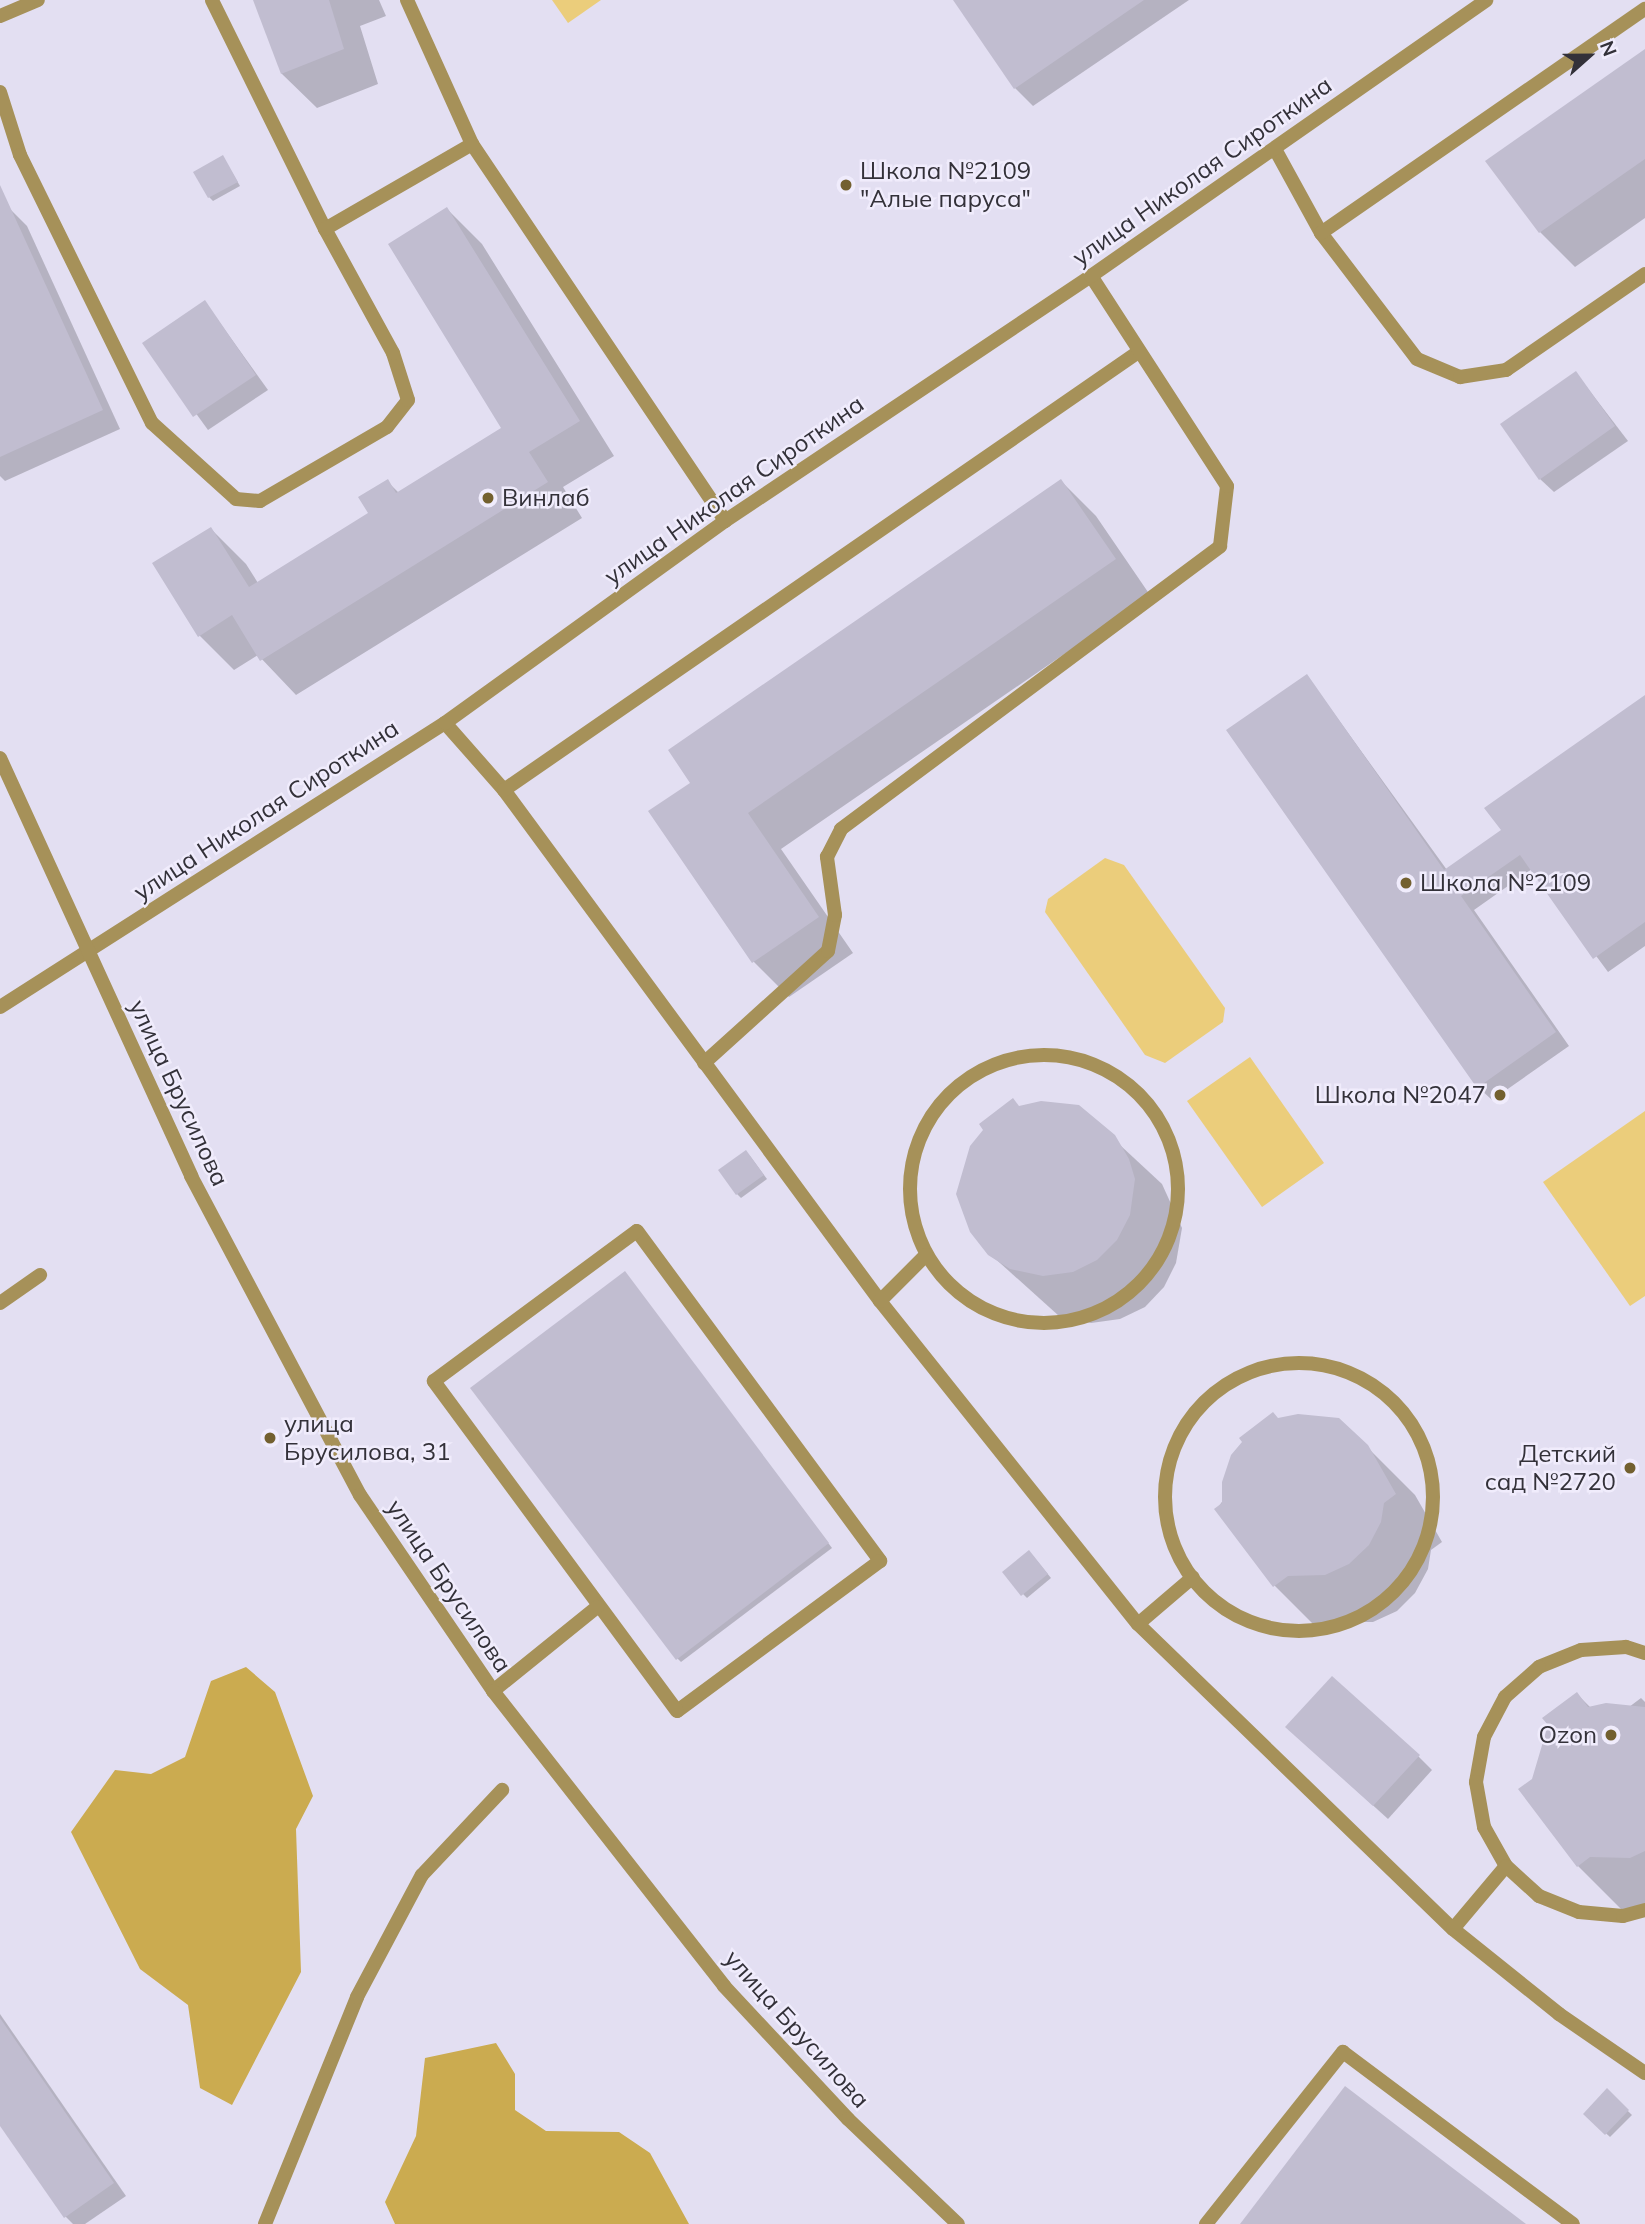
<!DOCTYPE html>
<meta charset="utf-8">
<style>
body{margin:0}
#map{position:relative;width:1645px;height:2224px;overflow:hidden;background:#e3dff2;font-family:Mulish,sans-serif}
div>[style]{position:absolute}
.green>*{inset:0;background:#ebcd7b}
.forest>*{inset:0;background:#cbab50}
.shadow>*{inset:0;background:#0003}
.building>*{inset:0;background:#c1bdd0}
.service>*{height:14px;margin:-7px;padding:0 7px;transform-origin:7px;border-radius:7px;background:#a69159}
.service>.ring{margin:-7px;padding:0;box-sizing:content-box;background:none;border:14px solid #a69159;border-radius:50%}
.minor>*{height:14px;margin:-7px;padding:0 7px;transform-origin:7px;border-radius:7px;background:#a69159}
.tertiary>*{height:14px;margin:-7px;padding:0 7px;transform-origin:7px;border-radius:7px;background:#a69159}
.dots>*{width:19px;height:19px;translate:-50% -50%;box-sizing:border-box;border:4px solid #f0ecfc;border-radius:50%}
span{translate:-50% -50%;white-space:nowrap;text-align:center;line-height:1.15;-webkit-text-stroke:5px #f0ecfc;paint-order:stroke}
.poi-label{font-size:24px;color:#333139}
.left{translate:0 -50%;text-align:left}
.right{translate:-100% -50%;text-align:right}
.street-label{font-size:24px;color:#333139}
.north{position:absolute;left:1554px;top:21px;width:70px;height:70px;-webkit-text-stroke:5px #f0ecfc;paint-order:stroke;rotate:69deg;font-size:19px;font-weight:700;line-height:28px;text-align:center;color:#333139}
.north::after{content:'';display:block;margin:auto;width:24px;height:32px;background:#333139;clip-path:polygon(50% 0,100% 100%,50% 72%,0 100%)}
</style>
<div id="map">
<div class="green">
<div style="clip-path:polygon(552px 0,601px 0,568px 23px)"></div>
<div style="clip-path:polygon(1105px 858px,1124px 865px,1225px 1008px,1223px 1022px,1165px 1063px,1145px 1055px,1045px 912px,1048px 899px)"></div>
<div style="clip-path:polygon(1250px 1057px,1324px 1163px,1262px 1207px,1187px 1101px)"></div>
<div style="clip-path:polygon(1645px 1111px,1645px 1296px,1630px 1306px,1543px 1182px)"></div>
</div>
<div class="forest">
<div style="clip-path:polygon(246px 1667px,275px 1692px,313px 1796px,296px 1829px,301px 1972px,232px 2105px,200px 2088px,188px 2005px,140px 1969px,71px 1832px,115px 1770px,151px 1774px,185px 1757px,211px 1681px)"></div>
<div style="clip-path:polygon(496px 2043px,515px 2074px,515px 2110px,546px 2131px,619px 2132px,650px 2153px,689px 2224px,395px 2224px,385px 2202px,416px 2136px,425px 2058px)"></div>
</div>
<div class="shadow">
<div style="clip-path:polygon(255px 0,379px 0,386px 16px,360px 26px,378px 84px,317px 108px,282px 74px)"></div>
<div style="clip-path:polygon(955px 0,1189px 0,1033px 106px,1015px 88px)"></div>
<div style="clip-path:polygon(1645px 51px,1645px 218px,1575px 267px,1540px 232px)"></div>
<div style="clip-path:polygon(223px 157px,240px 186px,213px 201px,209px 197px)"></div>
<div style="clip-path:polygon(9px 208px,27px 226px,120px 429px,5px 481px,0 476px,0 212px)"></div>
<div style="clip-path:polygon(447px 209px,482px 244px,614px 456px,563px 487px,582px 518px,296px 695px,258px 655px,234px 670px,199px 635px,211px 529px,246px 564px,258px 583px,371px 514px,387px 481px,399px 493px,503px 428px)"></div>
<div style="clip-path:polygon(205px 302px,268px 390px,208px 430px,145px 343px)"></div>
<div style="clip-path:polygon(1576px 373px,1628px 441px,1554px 492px,1540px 479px)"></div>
<div style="clip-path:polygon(1061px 481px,1096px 516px,1150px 595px,781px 849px,853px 953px,789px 997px,754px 962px,651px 812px,692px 783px)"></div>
<div style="clip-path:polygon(1307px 676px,1447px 870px,1503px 831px,1645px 697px,1645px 946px,1608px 972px,1532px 869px,1474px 910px,1569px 1046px,1492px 1100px,1478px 1087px)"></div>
<div style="clip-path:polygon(1079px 1107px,1162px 1184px,1182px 1228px,1176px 1263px,1164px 1287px,1145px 1307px,1120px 1319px,1091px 1323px,1059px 1316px,990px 1254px,1020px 1108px)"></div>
<div style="clip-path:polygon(750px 1156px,767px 1179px,741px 1198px,737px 1194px)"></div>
<div style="clip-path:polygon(628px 1278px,832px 1548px,681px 1662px,677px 1658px)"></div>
<div style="clip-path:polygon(1278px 1420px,1367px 1447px,1415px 1495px,1442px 1542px,1431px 1550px,1428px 1569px,1415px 1593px,1397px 1611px,1373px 1622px,1336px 1622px,1322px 1633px,1275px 1586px,1217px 1509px)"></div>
<div style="clip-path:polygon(1033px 1556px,1051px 1578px,1027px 1598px,1023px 1594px)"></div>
<div style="clip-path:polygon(1577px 1694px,1591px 1708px,1629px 1707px,1641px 1698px,1645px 1702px,1645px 1904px,1625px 1913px,1578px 1866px,1533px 1780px)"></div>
<div style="clip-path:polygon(1302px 1741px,1418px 1756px,1432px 1770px,1388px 1819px)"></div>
<div style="clip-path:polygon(0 2014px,126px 2196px,85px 2224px,73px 2224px,65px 2216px,0 2123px)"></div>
<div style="clip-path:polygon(1607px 2091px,1632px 2115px,1610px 2137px,1585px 2114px)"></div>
</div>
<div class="building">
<div style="clip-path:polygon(253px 0,329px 0,344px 49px,281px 74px)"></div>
<div style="clip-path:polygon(953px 0,1144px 0,1014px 89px)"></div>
<div style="clip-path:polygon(1645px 49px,1645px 159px,1539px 233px,1485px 161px)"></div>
<div style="clip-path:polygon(223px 155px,238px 182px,208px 198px,193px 172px)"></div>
<div style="clip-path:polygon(0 185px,103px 410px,0 457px)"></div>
<div style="clip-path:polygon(447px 207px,580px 421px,529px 452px,548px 482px,260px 661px,232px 615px,198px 637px,152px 563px,211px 527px,249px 587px,368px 513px,358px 497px,388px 479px,396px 493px,501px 428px,388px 244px)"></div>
<div style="clip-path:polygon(205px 300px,256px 375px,193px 417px,142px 343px)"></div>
<div style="clip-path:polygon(1576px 371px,1615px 426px,1539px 480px,1500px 424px)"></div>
<div style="clip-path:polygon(1061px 479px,1116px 559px,748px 813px,819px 917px,752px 963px,648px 811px,690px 783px,668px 750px)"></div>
<div style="clip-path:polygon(1307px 674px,1444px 870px,1501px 830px,1484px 808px,1645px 695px,1645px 922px,1593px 959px,1520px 855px,1461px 896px,1556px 1032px,1477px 1088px,1226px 730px)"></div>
<div style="clip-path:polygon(1013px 1098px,1019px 1106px,1041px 1101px,1079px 1105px,1115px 1135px,1129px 1159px,1135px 1179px,1130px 1215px,1117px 1240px,1097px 1260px,1073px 1272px,1043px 1276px,1010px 1269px,988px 1255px,970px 1232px,956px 1194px,970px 1146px,983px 1130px,979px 1124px)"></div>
<div style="clip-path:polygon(746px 1150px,764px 1175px,736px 1195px,718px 1170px)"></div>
<div style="clip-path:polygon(625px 1271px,829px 1543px,676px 1660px,470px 1388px)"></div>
<div style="clip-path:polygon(1273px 1412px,1278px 1418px,1298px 1414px,1339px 1418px,1368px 1445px,1396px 1494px,1384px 1503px,1381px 1522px,1369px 1545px,1349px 1564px,1325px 1575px,1288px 1576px,1273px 1587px,1214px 1509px,1222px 1503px,1222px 1482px,1231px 1455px,1242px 1442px,1239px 1438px)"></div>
<div style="clip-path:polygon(1029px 1550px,1048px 1574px,1021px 1596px,1002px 1572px)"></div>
<div style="clip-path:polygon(1332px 1676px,1420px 1755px,1373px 1806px,1285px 1727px)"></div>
<div style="clip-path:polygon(1577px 1692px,1588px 1707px,1606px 1703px,1645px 1707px,1645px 1851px,1630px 1858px,1590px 1857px,1577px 1867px,1518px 1789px,1532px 1779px,1548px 1725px,1542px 1718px)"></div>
<div style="clip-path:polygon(0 2018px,114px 2183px,64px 2218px,0 2126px)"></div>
<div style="clip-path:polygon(1345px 2086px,1526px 2224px,1240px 2224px)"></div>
<div style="clip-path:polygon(1607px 2088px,1629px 2110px,1605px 2135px,1583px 2114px)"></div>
</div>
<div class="service">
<div style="left:407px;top:0;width:158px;rotate:65.7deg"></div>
<div style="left:0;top:16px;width:41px;rotate:-22.8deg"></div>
<div style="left:0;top:92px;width:66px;rotate:72.4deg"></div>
<div style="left:20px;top:155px;width:299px;rotate:63.8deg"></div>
<div style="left:152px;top:423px;width:113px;rotate:42.1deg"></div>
<div style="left:236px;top:499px;width:24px;rotate:5deg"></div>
<div style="left:260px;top:501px;width:147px;rotate:-30.2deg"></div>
<div style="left:387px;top:427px;width:34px;rotate:-52deg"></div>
<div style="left:408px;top:400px;width:49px;rotate:-107.7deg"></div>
<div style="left:393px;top:353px;width:141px;rotate:-118.7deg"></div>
<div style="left:325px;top:229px;width:255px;rotate:-116.3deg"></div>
<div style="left:1275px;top:149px;width:96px;rotate:61.3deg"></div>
<div style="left:1321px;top:233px;width:158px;rotate:52.7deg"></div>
<div style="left:1417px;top:359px;width:47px;rotate:22.7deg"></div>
<div style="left:1460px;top:377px;width:47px;rotate:-8.7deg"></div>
<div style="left:1506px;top:370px;width:169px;rotate:-34.6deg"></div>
<div style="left:325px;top:229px;width:170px;rotate:-30deg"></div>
<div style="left:472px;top:144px;width:454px;rotate:56.1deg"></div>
<div style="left:1321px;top:233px;width:394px;rotate:-34.7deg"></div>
<div style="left:445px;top:723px;width:89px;rotate:48.6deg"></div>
<div style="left:504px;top:790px;width:634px;rotate:53.65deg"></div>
<div style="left:880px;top:1301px;width:413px;rotate:51.4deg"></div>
<div style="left:1138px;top:1624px;width:438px;rotate:44.1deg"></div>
<div style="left:1453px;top:1929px;width:136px;rotate:38.7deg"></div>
<div style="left:1559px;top:2014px;width:104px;rotate:34.5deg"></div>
<div style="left:504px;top:790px;width:769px;rotate:-34.62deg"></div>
<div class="ring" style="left:910px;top:1055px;width:254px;height:254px"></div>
<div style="left:704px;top:1063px;width:167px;rotate:-42.1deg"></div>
<div style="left:828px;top:951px;width:37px;rotate:-79deg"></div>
<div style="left:835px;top:915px;width:59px;rotate:-97.9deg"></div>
<div style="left:827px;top:857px;width:31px;rotate:-63deg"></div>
<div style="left:841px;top:829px;width:473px;rotate:-36.7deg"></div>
<div style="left:1220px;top:546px;width:60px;rotate:-83.3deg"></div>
<div style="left:1227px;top:486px;width:250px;rotate:-122.9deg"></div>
<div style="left:637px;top:1231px;width:410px;rotate:53.6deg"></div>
<div style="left:880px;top:1561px;width:252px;rotate:143.5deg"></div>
<div style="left:677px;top:1711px;width:410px;rotate:-126.4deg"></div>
<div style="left:434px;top:1381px;width:252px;rotate:-36.5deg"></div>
<div style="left:880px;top:1301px;width:65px;rotate:-45deg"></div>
<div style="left:0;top:1303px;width:49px;rotate:-35deg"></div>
<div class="ring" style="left:1165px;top:1363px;width:254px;height:254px"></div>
<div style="left:1138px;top:1624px;width:72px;rotate:-40.5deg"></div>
<div style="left:1645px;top:1653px;width:20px;rotate:-162deg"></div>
<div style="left:1626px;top:1647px;width:45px;rotate:176.2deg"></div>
<div style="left:1581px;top:1650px;width:45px;rotate:158deg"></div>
<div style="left:1539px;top:1667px;width:45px;rotate:138.6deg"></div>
<div style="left:1505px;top:1697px;width:45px;rotate:117.7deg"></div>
<div style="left:1484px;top:1737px;width:46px;rotate:100.1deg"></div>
<div style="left:1476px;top:1782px;width:46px;rotate:79.9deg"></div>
<div style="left:1484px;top:1827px;width:45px;rotate:60.6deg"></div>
<div style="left:1506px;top:1866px;width:45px;rotate:42.3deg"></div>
<div style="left:1539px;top:1896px;width:43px;rotate:21.8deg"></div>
<div style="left:1579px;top:1912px;width:44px;rotate:5.2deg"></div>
<div style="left:1623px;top:1916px;width:23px;rotate:-15deg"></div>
<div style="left:493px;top:1691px;width:134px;rotate:-38.9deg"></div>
<div style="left:1453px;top:1929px;width:82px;rotate:-49.9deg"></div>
<div style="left:265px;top:2224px;width:245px;rotate:-67.9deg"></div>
<div style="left:357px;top:1997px;width:138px;rotate:-62deg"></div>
<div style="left:422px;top:1875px;width:117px;rotate:-46.7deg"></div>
<div style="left:1206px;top:2224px;width:220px;rotate:-51.5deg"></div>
<div style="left:1343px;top:2052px;width:287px;rotate:36.8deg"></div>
</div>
<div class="minor">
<div style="left:0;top:1007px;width:528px;rotate:-32.55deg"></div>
<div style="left:445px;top:723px;width:345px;rotate:-35.8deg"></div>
<div style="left:725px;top:521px;width:440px;rotate:-33.8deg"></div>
<div style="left:1091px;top:276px;width:482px;rotate:-34.9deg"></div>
</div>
<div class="tertiary">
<div style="left:0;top:758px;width:460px;rotate:65.4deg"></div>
<div style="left:191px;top:1176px;width:361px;rotate:62.1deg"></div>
<div style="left:360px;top:1495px;width:237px;rotate:55.8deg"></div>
<div style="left:493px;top:1691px;width:375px;rotate:51.9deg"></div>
<div style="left:724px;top:1986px;width:182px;rotate:47deg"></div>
<div style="left:848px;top:2119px;width:152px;rotate:43.7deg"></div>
</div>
<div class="dots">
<div style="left:846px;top:185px;background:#73602f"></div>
<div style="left:488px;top:498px;background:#73602f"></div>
<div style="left:1406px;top:883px;background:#73602f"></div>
<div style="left:1500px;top:1095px;background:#73602f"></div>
<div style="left:270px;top:1438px;background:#73602f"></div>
<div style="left:1630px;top:1468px;background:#73602f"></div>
<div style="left:1611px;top:1735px;background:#73602f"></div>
</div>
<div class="poi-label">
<span class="left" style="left:860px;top:185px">Школа №2109<br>"Алые паруса"</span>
<span class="left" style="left:502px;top:498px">Винлаб</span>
<span class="left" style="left:1420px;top:883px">Школа №2109</span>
<span class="right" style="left:1486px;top:1095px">Школа №2047</span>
<span class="left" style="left:284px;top:1438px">улица<br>Брусилова, 31</span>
<span class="right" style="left:1616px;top:1468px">Детский<br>сад №2720</span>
<span class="right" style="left:1597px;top:1735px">Ozon</span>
</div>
<div class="street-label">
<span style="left:1202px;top:171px;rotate:-35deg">улица Николая Сироткина</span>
<span style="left:734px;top:490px;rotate:-35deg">улица Николая Сироткина</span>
<span style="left:266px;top:810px;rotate:-33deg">улица Николая Сироткина</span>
<span style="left:179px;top:1093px;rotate:65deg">улица Брусилова</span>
<span style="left:449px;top:1586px;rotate:56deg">улица Брусилова</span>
<span style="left:797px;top:2029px;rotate:48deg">улица Брусилова</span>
</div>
<div class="north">N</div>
</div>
